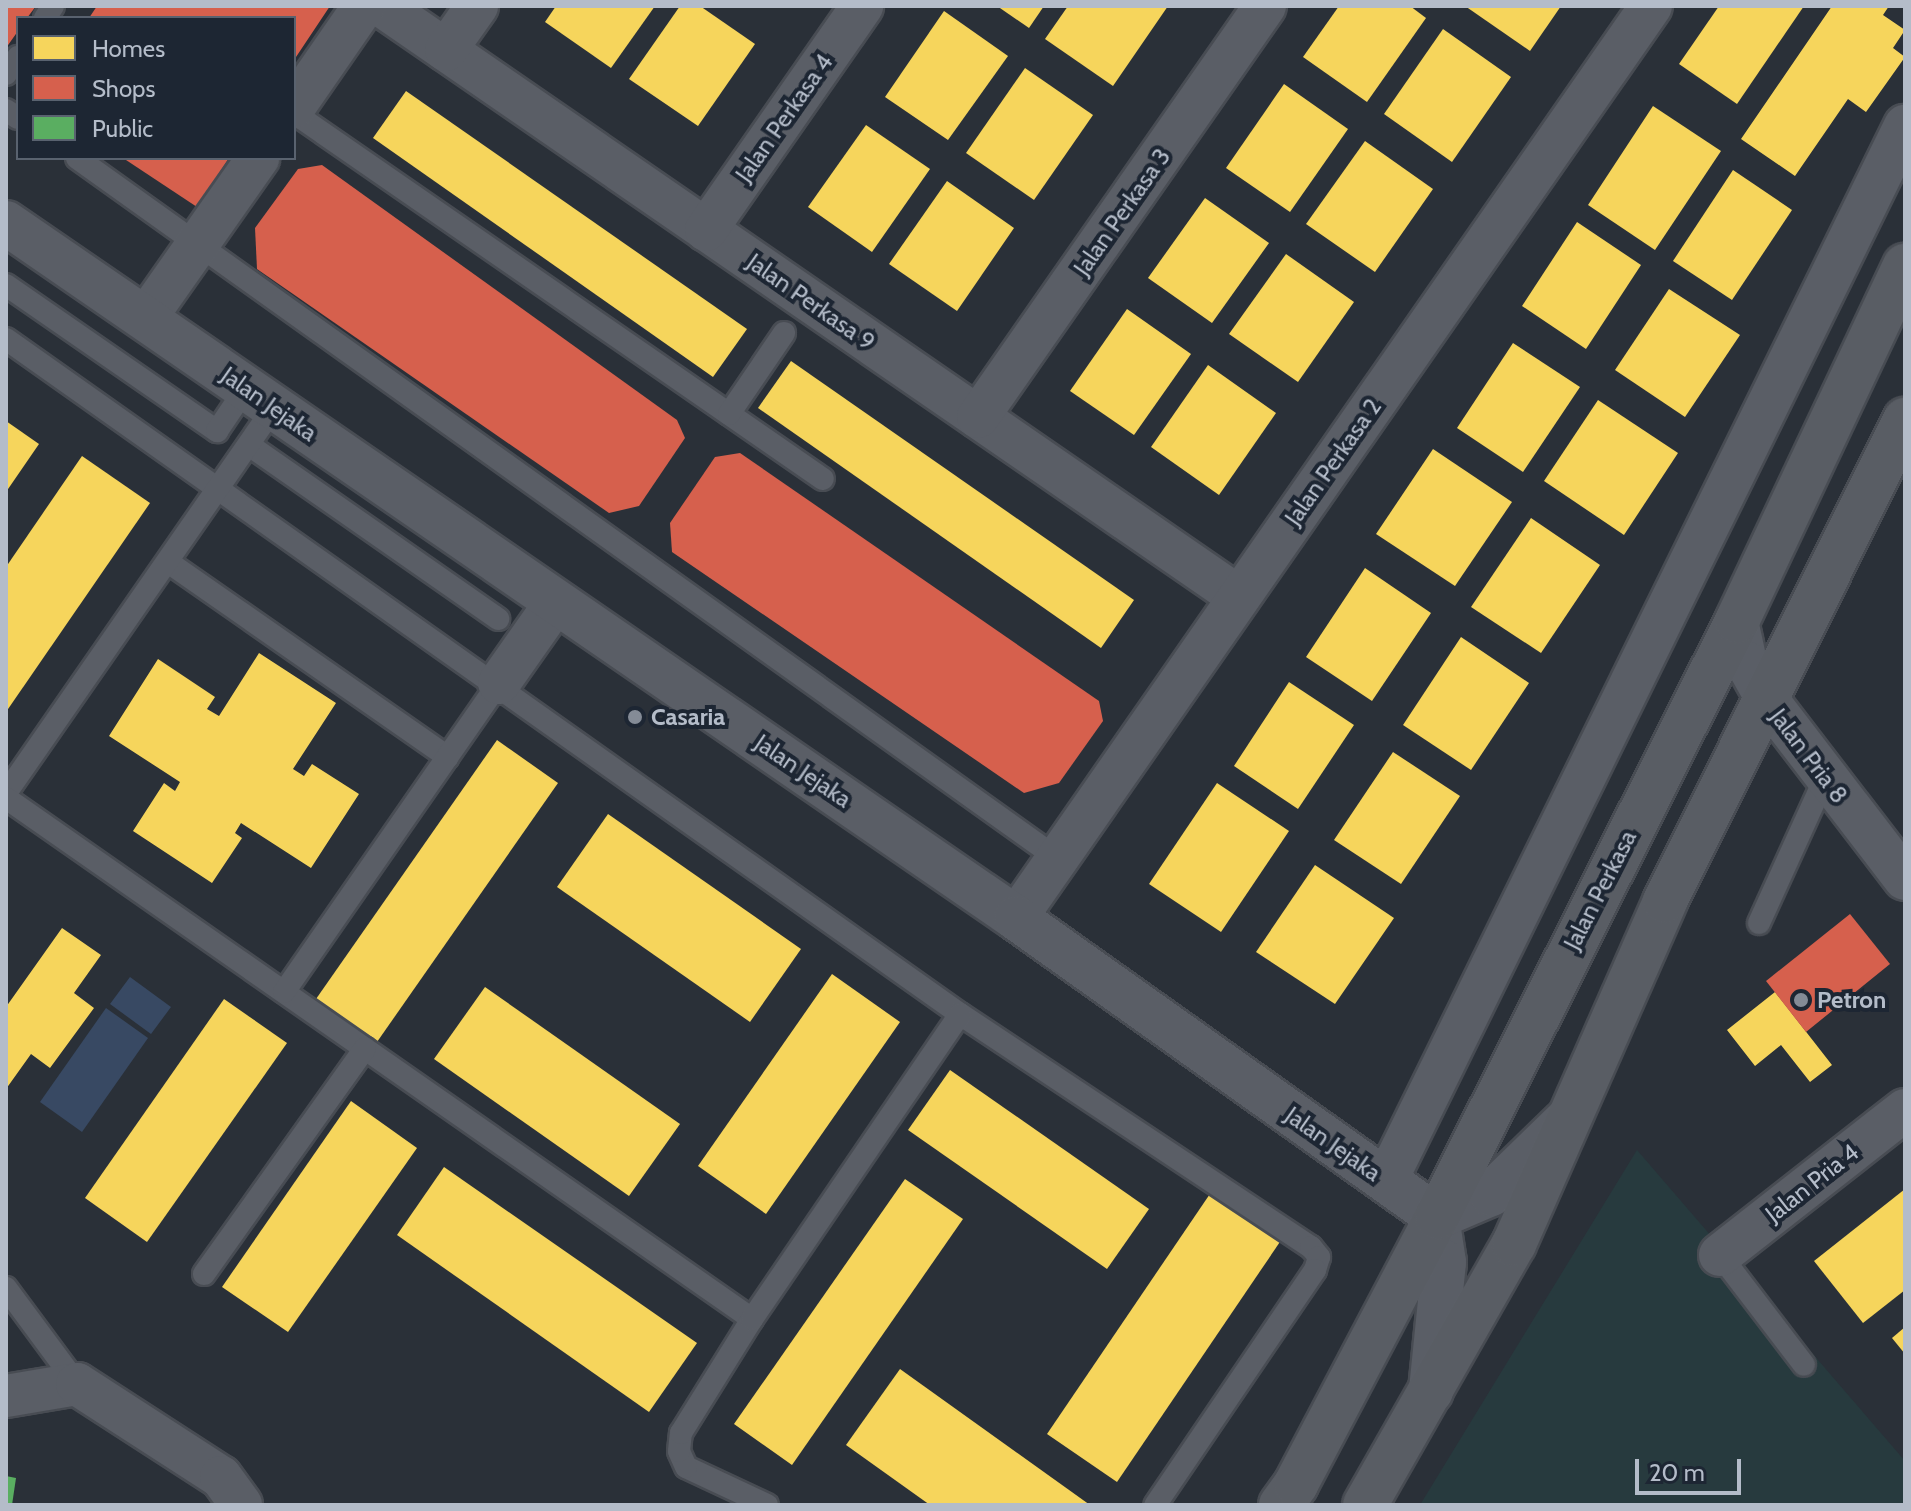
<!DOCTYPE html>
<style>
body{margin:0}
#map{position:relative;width:1911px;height:1511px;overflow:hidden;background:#2a3038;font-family:Cabin,sans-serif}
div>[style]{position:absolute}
.green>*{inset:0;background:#273a3e}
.water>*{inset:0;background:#384963}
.homes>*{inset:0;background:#f6d55c}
.shops>*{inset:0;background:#d6604d}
.public>*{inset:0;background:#5aae61}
.roads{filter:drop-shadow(2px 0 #484c53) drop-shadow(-2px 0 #484c53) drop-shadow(0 2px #484c53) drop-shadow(0 -2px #484c53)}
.service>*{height:22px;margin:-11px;padding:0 11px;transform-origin:11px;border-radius:11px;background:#5a5e66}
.minor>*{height:42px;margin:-21px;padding:0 21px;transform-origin:21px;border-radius:21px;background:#5a5e66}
.tertiary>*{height:44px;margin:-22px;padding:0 22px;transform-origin:22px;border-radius:22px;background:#5a5e66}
.secondary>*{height:44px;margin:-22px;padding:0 22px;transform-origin:22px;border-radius:22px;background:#595d64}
.dots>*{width:22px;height:22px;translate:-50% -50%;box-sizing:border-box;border:4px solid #1d2633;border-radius:50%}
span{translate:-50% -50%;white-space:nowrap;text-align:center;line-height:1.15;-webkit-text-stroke:8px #1d2633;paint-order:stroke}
.street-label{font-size:24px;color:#b4bcc9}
.poi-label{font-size:24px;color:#b4bcc9;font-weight:700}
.left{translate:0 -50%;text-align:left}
.frame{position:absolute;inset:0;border:8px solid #b4bcc9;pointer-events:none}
.legend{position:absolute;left:16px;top:16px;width:280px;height:144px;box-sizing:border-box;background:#1d2633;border:2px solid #59626f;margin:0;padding:10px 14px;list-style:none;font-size:24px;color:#b4bcc9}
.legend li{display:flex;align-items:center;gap:16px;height:40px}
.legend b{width:40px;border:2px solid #59626f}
.scale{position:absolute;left:1635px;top:1459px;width:106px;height:36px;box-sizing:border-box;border:4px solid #b4bcc9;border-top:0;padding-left:10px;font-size:24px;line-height:28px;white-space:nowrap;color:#b4bcc9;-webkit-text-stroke:6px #1d2633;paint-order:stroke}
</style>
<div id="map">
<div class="green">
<div style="clip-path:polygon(1637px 1150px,1905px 1461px,1905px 1505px,1420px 1505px)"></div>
</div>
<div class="water">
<div style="clip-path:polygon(130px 977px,171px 1007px,151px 1034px,110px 1004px)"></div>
<div style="clip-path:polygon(106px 1008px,148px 1038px,82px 1132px,40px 1102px)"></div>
</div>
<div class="homes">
<div style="clip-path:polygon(556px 6px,655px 6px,611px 68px,545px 22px)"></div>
<div style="clip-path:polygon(680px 6px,700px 6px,755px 44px,698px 126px,629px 79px)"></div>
<div style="clip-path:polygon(997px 6px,1044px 6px,1029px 28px)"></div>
<div style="clip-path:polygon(1068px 6px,1168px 6px,1113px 86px,1045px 39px)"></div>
<div style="clip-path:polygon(1339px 6px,1410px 6px,1426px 18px,1367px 102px,1303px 57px)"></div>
<div style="clip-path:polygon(1465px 6px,1561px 6px,1530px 51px)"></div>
<div style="clip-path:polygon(1804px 6px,1737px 104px,1679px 64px,1719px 6px)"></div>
<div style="clip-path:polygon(1832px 6px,1889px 6px,1883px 15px,1905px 30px,1893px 48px,1905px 57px,1866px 112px,1848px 99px,1795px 176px,1741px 139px)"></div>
<div style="clip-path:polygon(944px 11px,1008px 56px,948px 140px,885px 97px)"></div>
<div style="clip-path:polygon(1443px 29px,1511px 77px,1452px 162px,1384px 114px)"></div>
<div style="clip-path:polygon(1025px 68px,1093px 115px,1034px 200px,966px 153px)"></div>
<div style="clip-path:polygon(1284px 84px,1348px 129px,1290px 212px,1226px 168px)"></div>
<div style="clip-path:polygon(406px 91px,747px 329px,713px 377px,373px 138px)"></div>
<div style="clip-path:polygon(1653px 106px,1721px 151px,1655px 250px,1588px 205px)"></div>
<div style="clip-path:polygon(866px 125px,930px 169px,872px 252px,808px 207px)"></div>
<div style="clip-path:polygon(1365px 141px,1433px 189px,1375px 272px,1306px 224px)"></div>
<div style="clip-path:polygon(1733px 170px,1792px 210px,1732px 300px,1673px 261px)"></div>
<div style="clip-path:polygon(947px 181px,1014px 228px,957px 311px,889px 264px)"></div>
<div style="clip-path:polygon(1205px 198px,1269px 243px,1212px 323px,1148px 278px)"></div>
<div style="clip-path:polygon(1577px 222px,1641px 265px,1586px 349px,1522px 306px)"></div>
<div style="clip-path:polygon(1286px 254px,1354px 302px,1298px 382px,1229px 334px)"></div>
<div style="clip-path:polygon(1669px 289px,1740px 335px,1685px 417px,1615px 370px)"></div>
<div style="clip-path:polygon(1127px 309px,1191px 354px,1134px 435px,1070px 391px)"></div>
<div style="clip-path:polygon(1513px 343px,1580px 387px,1523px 472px,1457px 428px)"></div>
<div style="clip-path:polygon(791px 361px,1134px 600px,1101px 648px,758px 408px)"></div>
<div style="clip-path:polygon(1208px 365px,1276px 413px,1219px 495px,1151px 447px)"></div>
<div style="clip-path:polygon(1598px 400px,1678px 453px,1624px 535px,1544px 481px)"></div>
<div style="clip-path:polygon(6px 421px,39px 444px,6px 492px)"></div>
<div style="clip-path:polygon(1433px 449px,1512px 502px,1455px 586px,1376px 534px)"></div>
<div style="clip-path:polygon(82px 456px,150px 503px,6px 712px,6px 567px)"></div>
<div style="clip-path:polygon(1531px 518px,1600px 565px,1541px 653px,1471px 607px)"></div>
<div style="clip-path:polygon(1365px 568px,1431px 613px,1372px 701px,1306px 657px)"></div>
<div style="clip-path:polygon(1461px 637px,1529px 683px,1471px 770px,1403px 725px)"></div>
<div style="clip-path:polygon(259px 653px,336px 703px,293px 769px,304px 776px,312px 764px,359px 794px,311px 868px,241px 823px,235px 833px,242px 838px,212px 883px,133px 831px,164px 783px,175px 791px,180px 782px,109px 736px,158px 659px,215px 697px,207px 709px,219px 716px)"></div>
<div style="clip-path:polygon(1289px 682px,1354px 725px,1298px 809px,1234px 766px)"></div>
<div style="clip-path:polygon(497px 740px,558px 783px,377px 1042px,316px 999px)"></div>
<div style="clip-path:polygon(1393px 752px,1460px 796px,1401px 884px,1334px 840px)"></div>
<div style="clip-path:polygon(1217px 783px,1289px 831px,1221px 932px,1149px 884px)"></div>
<div style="clip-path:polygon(608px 814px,801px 949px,750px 1022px,557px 887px)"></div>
<div style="clip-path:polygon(1315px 865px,1394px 918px,1335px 1004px,1256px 952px)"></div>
<div style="clip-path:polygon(62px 928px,101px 955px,74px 993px,94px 1008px,50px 1068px,31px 1054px,6px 1089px,6px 1007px)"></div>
<div style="clip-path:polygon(832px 974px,900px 1022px,766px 1214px,698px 1166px)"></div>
<div style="clip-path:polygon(485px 987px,680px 1124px,629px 1196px,434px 1059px)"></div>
<div style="clip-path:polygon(1775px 992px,1832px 1065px,1810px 1082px,1781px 1045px,1755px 1066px,1727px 1030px)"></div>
<div style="clip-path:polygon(224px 999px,287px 1043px,147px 1242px,85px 1198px)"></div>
<div style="clip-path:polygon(950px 1070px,1149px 1209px,1107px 1269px,908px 1130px)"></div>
<div style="clip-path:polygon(351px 1101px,417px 1148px,288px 1332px,222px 1287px)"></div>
<div style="clip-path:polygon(444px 1167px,697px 1343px,649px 1412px,397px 1235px)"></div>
<div style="clip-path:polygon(905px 1179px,963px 1219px,792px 1465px,734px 1424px)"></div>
<div style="clip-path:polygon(1216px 1185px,1286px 1233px,1117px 1482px,1047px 1434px)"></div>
<div style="clip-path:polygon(1905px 1189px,1905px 1290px,1863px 1323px,1814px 1261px)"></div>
<div style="clip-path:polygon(1905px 1327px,1905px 1354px,1892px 1338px)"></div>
<div style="clip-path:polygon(900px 1369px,1090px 1505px,930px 1505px,846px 1445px)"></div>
</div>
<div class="shops">
<div style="clip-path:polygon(6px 6px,36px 6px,27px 18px,18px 18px,18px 31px,6px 48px)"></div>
<div style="clip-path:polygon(97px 6px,330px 6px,294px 60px,294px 18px,89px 18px)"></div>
<div style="clip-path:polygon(123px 158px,229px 158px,197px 207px)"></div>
<div style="clip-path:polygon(322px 165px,677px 420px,685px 438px,639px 506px,609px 513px,257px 269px,255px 228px,298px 169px)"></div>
<div style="clip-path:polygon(740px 453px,1099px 701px,1103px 721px,1059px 783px,1024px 793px,672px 552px,670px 523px,715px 457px)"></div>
<div style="clip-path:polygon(1850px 914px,1890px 964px,1806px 1032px,1766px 981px)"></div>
</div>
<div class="public">
<div style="clip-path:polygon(6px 1476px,16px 1478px,12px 1505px,6px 1505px)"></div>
</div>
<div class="roads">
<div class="service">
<div style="left:45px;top:18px;width:14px;rotate:-56deg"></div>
<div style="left:6px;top:74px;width:21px;rotate:-55deg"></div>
<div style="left:6px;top:110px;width:14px;rotate:34deg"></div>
<div style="left:294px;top:113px;width:643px;rotate:34.68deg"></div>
<div style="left:77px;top:158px;width:1204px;rotate:35.54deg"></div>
<div style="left:6px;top:285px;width:257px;rotate:34.7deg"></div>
<div style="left:217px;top:431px;width:52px;rotate:-56deg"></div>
<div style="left:6px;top:339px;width:1169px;rotate:35.28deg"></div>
<div style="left:960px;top:1014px;width:421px;rotate:33.6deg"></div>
<div style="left:1311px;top:1247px;width:13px;rotate:51deg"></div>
<div style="left:1319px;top:1257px;width:14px;rotate:107deg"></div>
<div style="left:1315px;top:1270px;width:284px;rotate:124.2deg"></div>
<div style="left:729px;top:414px;width:98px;rotate:-55.8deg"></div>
<div style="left:249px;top:445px;width:304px;rotate:34.9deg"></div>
<div style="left:168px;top:562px;width:341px;rotate:34.9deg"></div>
<div style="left:6px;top:793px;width:469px;rotate:-55.2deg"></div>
<div style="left:6px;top:798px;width:910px;rotate:34.93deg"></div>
<div style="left:1759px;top:923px;width:159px;rotate:-65.5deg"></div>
<div style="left:284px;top:992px;width:376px;rotate:-55.2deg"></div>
<div style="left:1720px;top:1255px;width:138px;rotate:52.6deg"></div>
<div style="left:204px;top:1274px;width:277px;rotate:-54.5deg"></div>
<div style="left:6px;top:1288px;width:119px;rotate:53.5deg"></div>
<div style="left:767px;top:1505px;width:89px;rotate:-154.9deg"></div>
<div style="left:686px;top:1467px;width:17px;rotate:-114deg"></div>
<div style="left:679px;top:1451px;width:18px;rotate:-84deg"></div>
<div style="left:681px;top:1433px;width:134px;rotate:-58.1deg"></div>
<div style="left:752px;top:1319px;width:369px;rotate:-55.7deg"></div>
</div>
<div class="minor">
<div style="left:382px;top:6px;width:1041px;rotate:34.59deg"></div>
<div style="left:446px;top:50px;width:54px;rotate:-54.8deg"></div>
<div style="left:294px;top:107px;width:123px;rotate:-55.3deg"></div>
<div style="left:706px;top:230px;width:273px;rotate:-55.1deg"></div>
<div style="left:145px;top:319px;width:197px;rotate:-54.9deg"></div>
<div style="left:978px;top:417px;width:501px;rotate:-55.07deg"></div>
<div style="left:1737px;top:621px;width:42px;rotate:77.6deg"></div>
<div style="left:1746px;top:662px;width:41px;rotate:60.9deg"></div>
<div style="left:1766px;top:698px;width:228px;rotate:52.5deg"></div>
<div style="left:499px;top:683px;width:99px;rotate:-54.9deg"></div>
<div style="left:1016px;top:918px;width:1111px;rotate:-55.15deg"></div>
<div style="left:1386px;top:1181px;width:1176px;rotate:-63.81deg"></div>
<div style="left:1720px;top:1255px;width:235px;rotate:-38.1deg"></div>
<div style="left:6px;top:1396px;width:72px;rotate:-9.6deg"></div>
<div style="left:77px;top:1384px;width:171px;rotate:32.9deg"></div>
<div style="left:221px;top:1477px;width:34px;rotate:54deg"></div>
</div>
<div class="tertiary">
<div style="left:6px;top:223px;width:1226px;rotate:34.53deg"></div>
<div style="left:1016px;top:918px;width:516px;rotate:35.38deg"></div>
<div style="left:1437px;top:1217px;width:46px;rotate:81.2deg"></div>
<div style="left:1444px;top:1262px;width:130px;rotate:95.8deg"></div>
<div style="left:1437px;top:1217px;width:59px;rotate:-23.1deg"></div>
<div style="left:1491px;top:1194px;width:103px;rotate:-44.2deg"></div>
</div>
<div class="secondary">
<div style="left:1281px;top:1505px;width:26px;rotate:-54deg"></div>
<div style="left:1296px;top:1484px;width:302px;rotate:-62.2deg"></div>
<div style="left:1437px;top:1217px;width:667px;rotate:-63.28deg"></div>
<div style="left:1737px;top:621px;width:393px;rotate:-64.7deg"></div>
<div style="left:1365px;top:1505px;width:301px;rotate:-60.3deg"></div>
<div style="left:1514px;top:1244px;width:375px;rotate:-66.2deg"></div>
<div style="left:1665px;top:901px;width:538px;rotate:-63.48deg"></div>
</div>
</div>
<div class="dots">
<div style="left:635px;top:717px;background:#848b96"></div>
<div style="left:1801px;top:1000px;background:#848b96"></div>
</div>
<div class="street-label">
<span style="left:784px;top:118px;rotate:-55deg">Jalan Perkasa 4</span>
<span style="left:1122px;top:212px;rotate:-55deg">Jalan Perkasa 3</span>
<span style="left:811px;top:302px;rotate:35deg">Jalan Perkasa 9</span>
<span style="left:269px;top:404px;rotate:35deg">Jalan Jejaka</span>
<span style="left:1333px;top:462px;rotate:-55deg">Jalan Perkasa 2</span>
<span style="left:1809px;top:756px;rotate:53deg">Jalan Pria 8</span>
<span style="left:803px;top:771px;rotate:34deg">Jalan Jejaka</span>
<span style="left:1600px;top:890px;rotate:-63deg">Jalan Perkasa</span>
<span style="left:1333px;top:1144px;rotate:35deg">Jalan Jejaka</span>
<span style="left:1812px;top:1183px;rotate:-38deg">Jalan Pria 4</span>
</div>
<div class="poi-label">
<span class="left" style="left:651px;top:717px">Casaria</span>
<span class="left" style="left:1817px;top:1000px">Petron</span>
</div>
<div class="frame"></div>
<ul class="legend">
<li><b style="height:22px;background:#f6d55c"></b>Homes</li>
<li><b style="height:22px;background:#d6604d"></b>Shops</li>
<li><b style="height:22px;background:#5aae61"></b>Public</li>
</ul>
<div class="scale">20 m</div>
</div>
